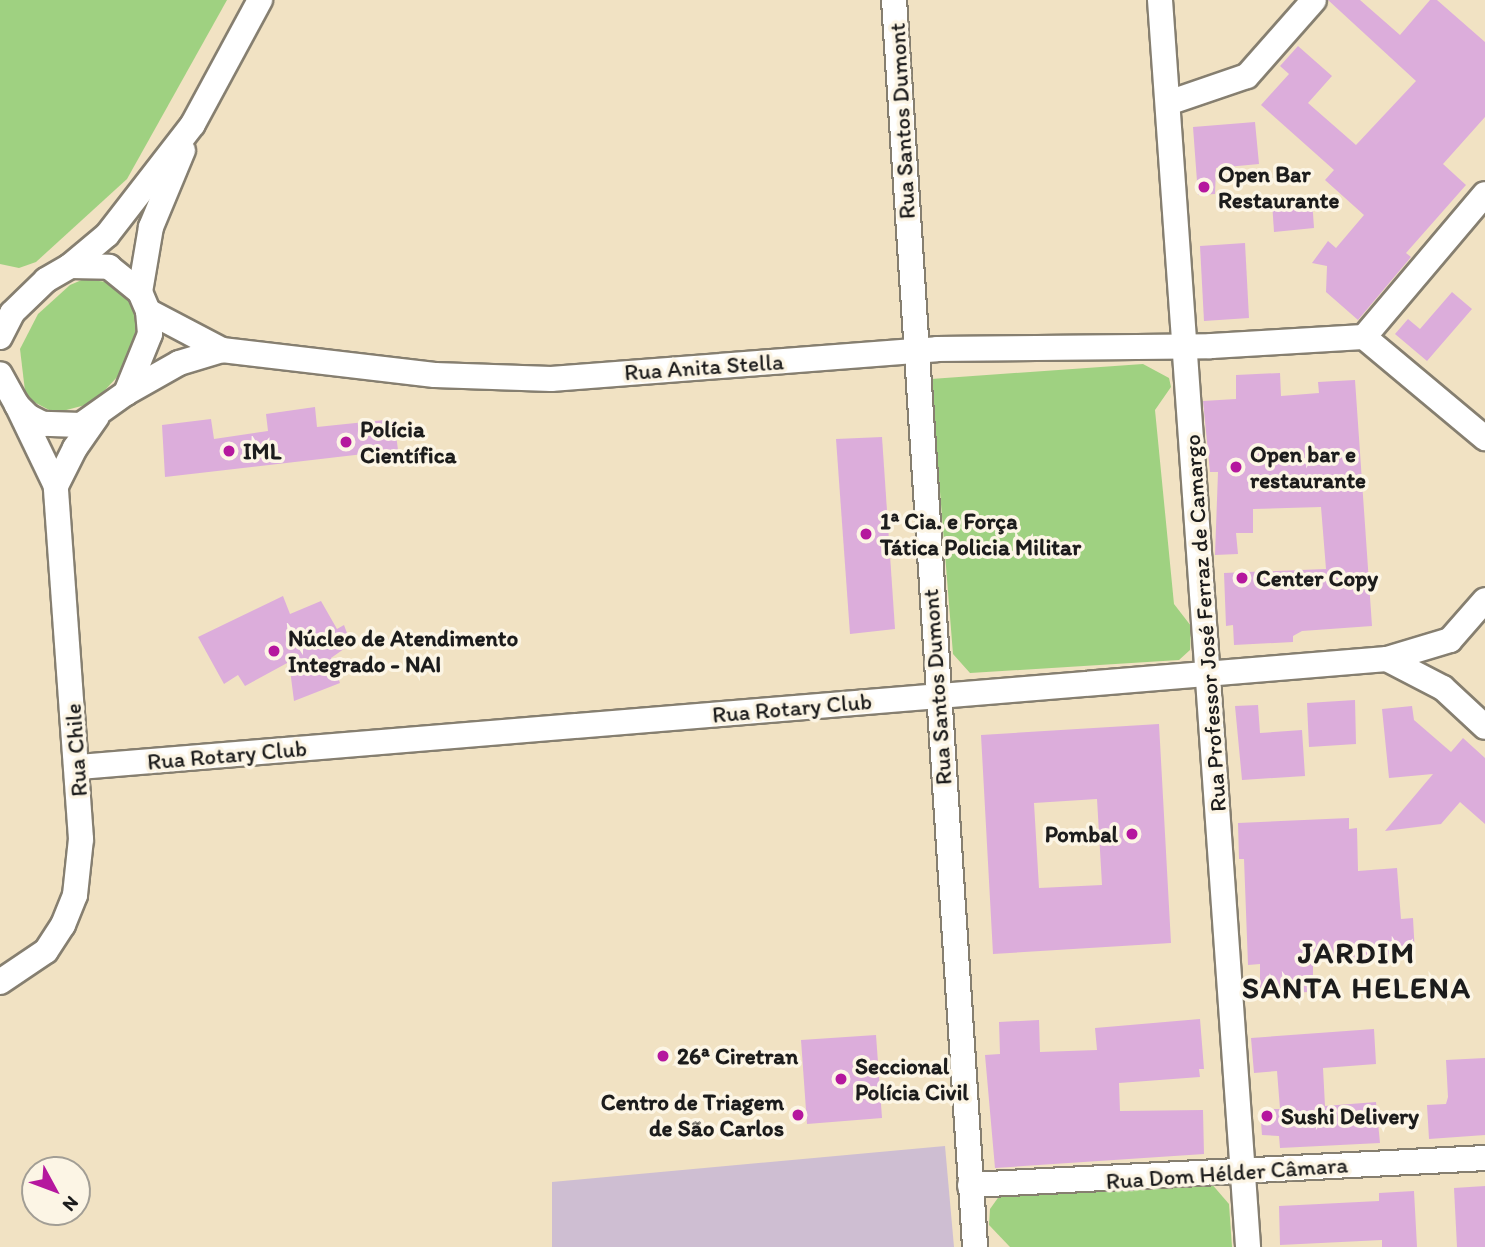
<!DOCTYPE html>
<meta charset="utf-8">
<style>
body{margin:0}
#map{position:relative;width:1485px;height:1247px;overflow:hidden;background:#f1e2c3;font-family:Itim,sans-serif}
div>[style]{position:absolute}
.industrial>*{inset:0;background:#cebed2}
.green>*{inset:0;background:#9fd181}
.building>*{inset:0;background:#dcaddb}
.roads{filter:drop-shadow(2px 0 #867f70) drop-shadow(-2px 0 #867f70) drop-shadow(0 2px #867f70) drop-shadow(0 -2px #867f70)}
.minor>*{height:24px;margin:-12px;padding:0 12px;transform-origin:12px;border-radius:12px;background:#fff}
.dots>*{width:19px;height:19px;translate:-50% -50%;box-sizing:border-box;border:4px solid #fcf5e5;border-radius:50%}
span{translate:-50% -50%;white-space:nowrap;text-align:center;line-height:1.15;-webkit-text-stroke:7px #fcf5e5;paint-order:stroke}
.street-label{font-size:23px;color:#1c1c1c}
.poi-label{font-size:23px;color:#1c1c1c;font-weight:700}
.left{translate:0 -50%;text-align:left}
.right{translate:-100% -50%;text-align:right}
.district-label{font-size:30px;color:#1c1c1c;font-weight:700;letter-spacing:2px}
.north{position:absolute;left:21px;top:1156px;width:70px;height:70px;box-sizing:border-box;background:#fcf5e5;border:2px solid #a29e95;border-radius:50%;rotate:131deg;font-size:19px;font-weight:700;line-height:28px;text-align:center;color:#1c1c1c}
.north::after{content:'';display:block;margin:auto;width:24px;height:32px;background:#b5179e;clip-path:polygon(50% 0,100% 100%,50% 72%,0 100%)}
</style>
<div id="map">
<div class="industrial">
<div style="clip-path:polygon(945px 1146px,954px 1247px,552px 1247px,552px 1182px)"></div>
</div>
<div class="green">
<div style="clip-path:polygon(0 0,227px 0,127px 179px,36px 262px,19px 268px,0 264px)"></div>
<div style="clip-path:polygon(84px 279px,114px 283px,130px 297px,137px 323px,133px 343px,119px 375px,93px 403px,55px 413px,32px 401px,25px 391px,20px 349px,38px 314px,70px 285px)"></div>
<div style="clip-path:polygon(1143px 364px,1169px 378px,1171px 387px,1155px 410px,1174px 604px,1191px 626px,1190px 650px,1179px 660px,970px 673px,953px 654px,931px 379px)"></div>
<div style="clip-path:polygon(1210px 1182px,1229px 1204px,1232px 1247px,1010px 1247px,989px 1225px,990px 1209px,1000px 1195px)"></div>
</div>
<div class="building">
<div style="clip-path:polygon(1328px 0,1360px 0,1400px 35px,1430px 0,1437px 0,1485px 42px,1485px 117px,1443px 164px,1466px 185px,1406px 253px,1411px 257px,1358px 320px,1326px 292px,1327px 266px,1312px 263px,1328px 241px,1336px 248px,1364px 215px,1325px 180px,1334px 170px,1261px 105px,1289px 74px,1280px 66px,1298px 46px,1332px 76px,1308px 103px,1356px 145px,1416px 81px)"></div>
<div style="clip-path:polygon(1255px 122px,1259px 164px,1216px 168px,1215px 194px,1198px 195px,1193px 127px)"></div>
<div style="clip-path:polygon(1312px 199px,1314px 228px,1274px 232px,1272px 202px)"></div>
<div style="clip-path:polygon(1245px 243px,1249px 318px,1204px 321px,1200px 246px)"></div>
<div style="clip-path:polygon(1452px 292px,1472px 309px,1427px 361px,1395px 334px,1408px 319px,1420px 329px)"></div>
<div style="clip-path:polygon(1280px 373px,1281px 396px,1319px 393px,1318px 382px,1355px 380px,1372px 626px,1302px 631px,1293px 636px,1293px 642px,1234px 645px,1233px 625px,1226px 626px,1224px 573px,1326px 569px,1321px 507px,1253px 509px,1253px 533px,1236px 533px,1238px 554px,1215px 555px,1218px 472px,1210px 472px,1203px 401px,1236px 399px,1236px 375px)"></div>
<div style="clip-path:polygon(315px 407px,317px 427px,394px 419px,398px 450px,165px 477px,162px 425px,211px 419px,214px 439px,268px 431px,266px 414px)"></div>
<div style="clip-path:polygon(882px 437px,895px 629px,850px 634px,836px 439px)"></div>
<div style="clip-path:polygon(283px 596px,290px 614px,321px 601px,337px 629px,344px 625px,351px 644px,331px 658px,340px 683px,294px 701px,289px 662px,245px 686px,238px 675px,224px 684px,198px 637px)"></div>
<div style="clip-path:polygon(1355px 700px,1356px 744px,1309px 747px,1307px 703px)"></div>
<div style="clip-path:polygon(1258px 705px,1260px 733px,1302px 730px,1305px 776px,1242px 780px,1235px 706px)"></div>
<div style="clip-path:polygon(1412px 706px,1414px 720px,1451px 752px,1463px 738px,1485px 758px,1485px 824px,1460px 802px,1441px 824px,1385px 831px,1433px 774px,1389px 778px,1382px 709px)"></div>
<div style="clip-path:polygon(evenodd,1159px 724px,1171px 943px,993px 954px,981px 735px,1159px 724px,1097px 799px,1102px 885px,1039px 888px,1034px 803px,1097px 799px)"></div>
<div style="clip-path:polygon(1349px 818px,1349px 829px,1357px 828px,1358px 871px,1397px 868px,1401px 919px,1413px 918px,1415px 954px,1313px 960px,1313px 992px,1260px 993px,1260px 964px,1248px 965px,1244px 859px,1239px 859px,1238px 823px)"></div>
<div style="clip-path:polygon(1200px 1019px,1204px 1069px,1199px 1069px,1200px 1077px,1119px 1083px,1120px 1111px,1203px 1110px,1204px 1154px,995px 1168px,985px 1055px,1000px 1054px,999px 1022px,1039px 1020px,1040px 1052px,1097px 1050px,1095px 1028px)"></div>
<div style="clip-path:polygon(1374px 1029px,1376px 1064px,1323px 1068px,1325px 1106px,1376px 1102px,1380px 1143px,1280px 1148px,1279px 1136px,1262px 1135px,1260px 1109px,1280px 1109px,1277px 1071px,1254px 1073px,1251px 1038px)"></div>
<div style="clip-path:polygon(876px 1035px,882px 1118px,807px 1124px,801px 1040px)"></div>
<div style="clip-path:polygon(1485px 1058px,1485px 1135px,1429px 1139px,1427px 1105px,1446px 1104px,1448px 1097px,1446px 1060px)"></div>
<div style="clip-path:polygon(1485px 1186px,1485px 1247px,1457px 1247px,1454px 1188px)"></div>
<div style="clip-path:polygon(1414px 1191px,1417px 1247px,1382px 1247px,1382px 1240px,1280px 1245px,1279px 1206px,1379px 1201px,1379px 1193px)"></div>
</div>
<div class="roads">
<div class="minor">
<div style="left:894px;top:0;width:1250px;rotate:86.28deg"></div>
<div style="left:1160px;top:0;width:1250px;rotate:85.96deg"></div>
<div style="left:1168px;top:103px;width:83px;rotate:-18.9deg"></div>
<div style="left:1247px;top:76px;width:101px;rotate:-48.6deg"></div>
<div style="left:70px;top:266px;width:48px;rotate:-40deg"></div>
<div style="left:107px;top:235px;width:140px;rotate:-52.2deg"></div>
<div style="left:193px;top:124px;width:141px;rotate:-61.6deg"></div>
<div style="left:140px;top:292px;width:66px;rotate:-80.4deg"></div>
<div style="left:151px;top:227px;width:83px;rotate:-67.4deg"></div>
<div style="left:148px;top:311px;width:84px;rotate:27.8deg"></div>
<div style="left:0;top:337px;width:27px;rotate:-63deg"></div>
<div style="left:12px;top:313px;width:47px;rotate:-44.1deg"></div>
<div style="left:46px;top:280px;width:28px;rotate:-30deg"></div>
<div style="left:70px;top:266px;width:39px;rotate:1deg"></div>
<div style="left:109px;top:267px;width:40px;rotate:39deg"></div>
<div style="left:140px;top:292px;width:21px;rotate:67deg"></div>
<div style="left:148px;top:311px;width:23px;rotate:85deg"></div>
<div style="left:150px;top:334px;width:64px;rotate:112.1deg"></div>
<div style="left:126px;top:393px;width:55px;rotate:144.6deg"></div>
<div style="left:81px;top:425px;width:38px;rotate:-178deg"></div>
<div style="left:43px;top:424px;width:16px;rotate:-153deg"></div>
<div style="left:29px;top:417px;width:17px;rotate:-135deg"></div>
<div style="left:17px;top:405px;width:35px;rotate:-119deg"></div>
<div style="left:1364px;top:337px;width:187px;rotate:-49.8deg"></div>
<div style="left:1364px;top:337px;width:158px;rotate:39.9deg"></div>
<div style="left:126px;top:393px;width:61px;rotate:-29.5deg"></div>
<div style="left:179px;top:363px;width:45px;rotate:-16.8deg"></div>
<div style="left:222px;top:350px;width:214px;rotate:6.7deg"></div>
<div style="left:435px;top:375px;width:116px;rotate:2deg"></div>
<div style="left:551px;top:379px;width:387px;rotate:-4.4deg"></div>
<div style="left:937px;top:349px;width:274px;rotate:-0.6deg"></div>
<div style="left:1211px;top:346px;width:153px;rotate:-3.4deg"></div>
<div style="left:56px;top:486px;width:42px;rotate:-63.4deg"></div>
<div style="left:75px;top:448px;width:38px;rotate:-55deg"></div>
<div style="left:1387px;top:659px;width:63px;rotate:27.4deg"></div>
<div style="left:1443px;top:688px;width:57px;rotate:42.9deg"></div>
<div style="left:79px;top:767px;width:1312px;rotate:-4.72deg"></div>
<div style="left:1387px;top:659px;width:66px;rotate:-16.8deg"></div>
<div style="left:1450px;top:640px;width:53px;rotate:-48.8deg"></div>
<div style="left:0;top:982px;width:55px;rotate:-34deg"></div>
<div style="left:46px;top:951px;width:31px;rotate:-57deg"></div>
<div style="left:63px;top:925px;width:32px;rotate:-68deg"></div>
<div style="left:75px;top:895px;width:56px;rotate:-83.9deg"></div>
<div style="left:81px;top:839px;width:354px;rotate:-94.1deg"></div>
<div style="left:56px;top:486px;width:90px;rotate:-115.7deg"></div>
<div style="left:970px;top:1185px;width:516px;rotate:-3deg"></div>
</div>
</div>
<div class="dots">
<div style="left:1204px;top:187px;background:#b5179e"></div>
<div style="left:346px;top:442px;background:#b5179e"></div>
<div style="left:229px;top:451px;background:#b5179e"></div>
<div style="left:1236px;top:467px;background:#b5179e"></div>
<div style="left:866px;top:534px;background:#b5179e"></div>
<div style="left:1242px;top:578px;background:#b5179e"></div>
<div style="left:274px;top:651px;background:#b5179e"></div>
<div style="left:1132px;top:834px;background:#b5179e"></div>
<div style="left:663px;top:1056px;background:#b5179e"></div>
<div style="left:841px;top:1079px;background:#b5179e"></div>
<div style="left:798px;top:1115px;background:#b5179e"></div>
<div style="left:1267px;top:1116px;background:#b5179e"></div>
</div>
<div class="street-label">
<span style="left:902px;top:121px;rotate:-93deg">Rua Santos Dumont</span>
<span style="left:704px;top:367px;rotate:-4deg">Rua Anita Stella</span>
<span style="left:1205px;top:623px;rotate:-94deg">Rua Professor José Ferraz de Camargo</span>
<span style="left:937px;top:687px;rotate:-94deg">Rua Santos Dumont</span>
<span style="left:792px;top:708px;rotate:-5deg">Rua Rotary Club</span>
<span style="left:76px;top:750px;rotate:-94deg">Rua Chile</span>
<span style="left:227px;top:755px;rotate:-5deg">Rua Rotary Club</span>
<span style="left:1227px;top:1173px;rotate:-4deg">Rua Dom Hélder Câmara</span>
</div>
<div class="poi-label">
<span class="left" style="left:1218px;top:187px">Open Bar<br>Restaurante</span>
<span class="left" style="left:360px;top:442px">Polícia<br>Científica</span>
<span class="left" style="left:243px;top:451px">IML</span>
<span class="left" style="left:1250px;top:467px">Open bar e<br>restaurante</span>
<span class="left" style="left:880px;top:534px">1ª Cia. e Força<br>Tática Policia Militar</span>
<span class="left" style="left:1256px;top:578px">Center Copy</span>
<span class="left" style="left:288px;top:651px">Núcleo de Atendimento<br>Integrado - NAI</span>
<span class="right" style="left:1118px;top:834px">Pombal</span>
<span class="left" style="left:677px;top:1056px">26ª Ciretran</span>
<span class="left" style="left:855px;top:1079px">Seccional<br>Polícia Civil</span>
<span class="right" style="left:784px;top:1115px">Centro de Triagem<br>de São Carlos</span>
<span class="left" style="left:1281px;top:1116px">Sushi Delivery</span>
</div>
<div class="district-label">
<span style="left:1357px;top:970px">JARDIM<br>SANTA HELENA</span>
</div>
<div class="north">N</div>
</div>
